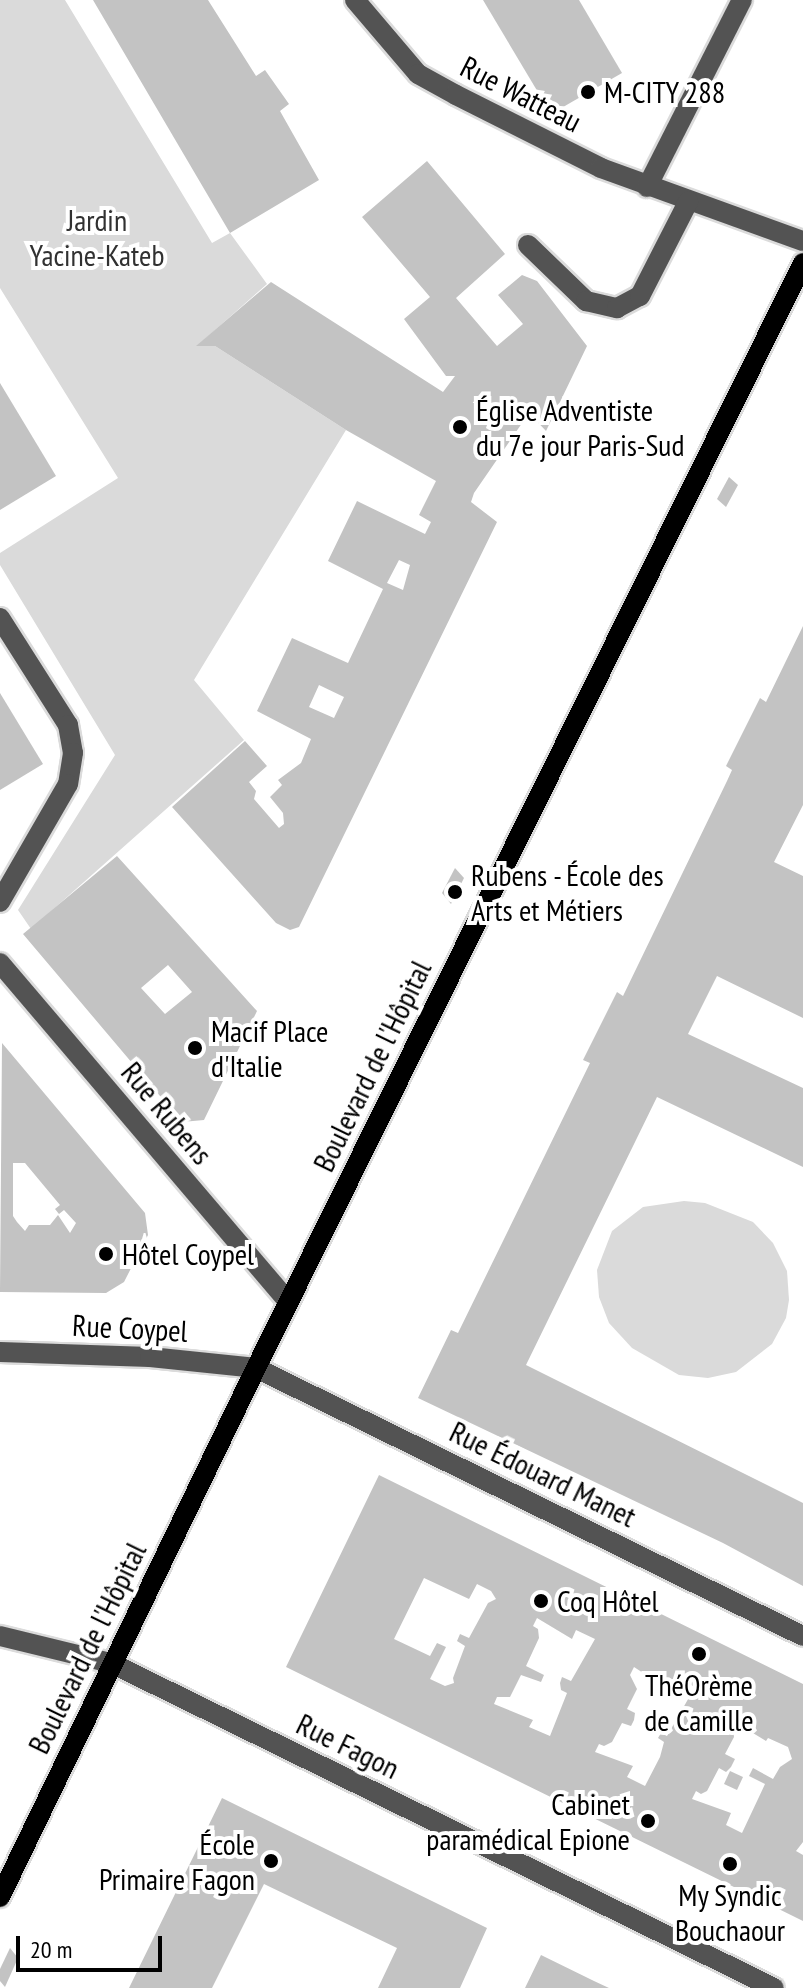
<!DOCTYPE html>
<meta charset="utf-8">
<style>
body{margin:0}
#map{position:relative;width:803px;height:1988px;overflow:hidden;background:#fff;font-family:"PT Sans Narrow",sans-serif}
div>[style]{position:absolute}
.green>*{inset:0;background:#dadada}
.building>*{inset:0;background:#c3c3c3}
.roads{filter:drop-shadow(2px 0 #dbdbdb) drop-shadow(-2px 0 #dbdbdb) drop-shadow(0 2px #dbdbdb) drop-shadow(0 -2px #dbdbdb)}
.minor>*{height:20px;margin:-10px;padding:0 10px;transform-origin:10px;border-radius:10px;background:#535353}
.major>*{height:20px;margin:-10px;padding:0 10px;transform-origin:10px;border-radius:10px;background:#000}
.dots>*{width:22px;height:22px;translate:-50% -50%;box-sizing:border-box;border:4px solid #fff;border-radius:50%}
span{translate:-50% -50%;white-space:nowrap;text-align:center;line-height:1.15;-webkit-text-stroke:8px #fff;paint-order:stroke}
.poi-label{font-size:30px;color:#000}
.left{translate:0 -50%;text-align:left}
.right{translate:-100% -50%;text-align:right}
.street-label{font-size:30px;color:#000}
.park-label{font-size:30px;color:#313131}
.scale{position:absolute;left:16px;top:1936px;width:146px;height:36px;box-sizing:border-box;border:4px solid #000;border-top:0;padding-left:10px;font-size:24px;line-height:28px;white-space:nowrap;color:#000;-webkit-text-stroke:6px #fff;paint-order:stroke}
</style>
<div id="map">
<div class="green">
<div style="clip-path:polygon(0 0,65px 0,212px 243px,230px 233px,267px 284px,197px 346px,215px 346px,346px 430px,194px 680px,244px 740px,31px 929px,18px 910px,115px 755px,0 565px,0 553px,118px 478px,0 288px)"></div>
<div style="clip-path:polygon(684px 1201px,705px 1203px,753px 1222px,773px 1243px,787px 1271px,789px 1300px,786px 1318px,772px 1344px,736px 1372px,708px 1378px,679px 1375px,632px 1348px,609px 1323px,599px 1297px,597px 1270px,612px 1231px,643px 1207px)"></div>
</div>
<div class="building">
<div style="clip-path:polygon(93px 0,208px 0,256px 76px,265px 70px,289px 104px,280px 111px,319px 180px,230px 233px)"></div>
<div style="clip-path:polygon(483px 0,579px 0,622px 73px,551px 114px)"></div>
<div style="clip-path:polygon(evenodd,427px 161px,505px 254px,456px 298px,497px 346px,523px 324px,498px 295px,522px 275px,537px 281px,587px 346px,546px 431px,529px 413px,474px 493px,471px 502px,497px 522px,299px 927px,290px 930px,276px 923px,172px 807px,245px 741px,267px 766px,249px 782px,256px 791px,254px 799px,279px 828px,284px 824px,283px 813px,270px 797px,282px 785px,278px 780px,301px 763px,311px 739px,257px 711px,292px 638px,348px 663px,383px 589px,328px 561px,357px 501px,425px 534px,431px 522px,419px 515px,436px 481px,346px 430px,215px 346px,196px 346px,271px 282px,443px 392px,455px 376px,446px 376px,404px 319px,430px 297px,362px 217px,427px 161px,399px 560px,410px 565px,403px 590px,387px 583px,399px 560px,427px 161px,319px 685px,344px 697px,334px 718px,309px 707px,319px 685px)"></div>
<div style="clip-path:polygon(0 383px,56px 476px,0 510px)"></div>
<div style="clip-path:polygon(729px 477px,738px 485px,726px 507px,717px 499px)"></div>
<div style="clip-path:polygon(803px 626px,803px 805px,774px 862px,803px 876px,803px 1018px,717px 976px,688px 1034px,803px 1088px,803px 1167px,657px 1097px,526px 1365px,803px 1503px,803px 1586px,723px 1543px,418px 1398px,451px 1330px,458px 1333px,590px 1063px,583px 1060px,617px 992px,623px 996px,727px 781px,732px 770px,726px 766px,760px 698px,766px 702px)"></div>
<div style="clip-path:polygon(0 693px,43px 764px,0 790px)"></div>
<div style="clip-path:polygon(evenodd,117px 856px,257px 1011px,204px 1120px,182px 1122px,23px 934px,117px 856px,168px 965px,192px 992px,165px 1014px,141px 988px,168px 965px)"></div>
<div style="clip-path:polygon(455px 868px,464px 878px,451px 904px,442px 893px)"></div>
<div style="clip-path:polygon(evenodd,2px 1043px,145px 1213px,148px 1235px,124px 1282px,106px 1293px,0 1292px,2px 1043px,13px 1163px,25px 1163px,60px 1205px,55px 1209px,59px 1214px,64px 1210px,76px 1223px,70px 1233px,58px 1215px,50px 1225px,29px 1225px,25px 1231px,17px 1222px,13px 1216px,13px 1163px)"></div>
<div style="clip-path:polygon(evenodd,379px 1475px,803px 1684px,803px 1842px,796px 1851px,803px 1855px,803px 1921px,286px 1667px,379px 1475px,424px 1578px,469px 1599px,477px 1584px,491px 1591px,496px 1599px,488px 1603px,469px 1638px,460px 1634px,457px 1641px,465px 1646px,453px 1678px,454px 1683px,445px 1686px,430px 1679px,446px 1647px,437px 1643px,430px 1656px,394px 1639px,424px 1578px,379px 1475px,537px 1618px,572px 1639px,576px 1630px,595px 1639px,571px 1681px,562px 1677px,560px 1683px,561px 1690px,567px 1693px,550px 1736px,529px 1727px,533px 1720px,494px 1704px,497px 1697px,510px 1697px,521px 1675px,541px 1682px,544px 1675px,526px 1666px,539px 1638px,538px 1629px,533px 1626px,537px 1618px,379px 1475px,634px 1667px,669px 1690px,676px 1677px,695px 1687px,667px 1736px,661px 1733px,658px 1738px,664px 1742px,660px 1757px,645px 1786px,627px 1777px,633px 1766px,595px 1752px,599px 1744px,604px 1746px,612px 1742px,622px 1723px,631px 1726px,634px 1720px,635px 1713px,627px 1709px,637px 1689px,630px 1675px,634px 1667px,379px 1475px,731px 1717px,749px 1726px,748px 1730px,766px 1741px,768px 1738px,788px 1747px,792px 1759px,780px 1767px,773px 1779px,753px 1768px,749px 1776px,765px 1784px,742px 1833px,726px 1825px,731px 1813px,692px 1799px,696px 1791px,701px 1794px,707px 1791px,719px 1768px,726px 1772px,731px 1767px,735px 1759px,725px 1754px,734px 1737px,733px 1727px,728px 1724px,731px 1717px)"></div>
<div style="clip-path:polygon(730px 1771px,743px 1777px,737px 1790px,724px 1784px)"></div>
<div style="clip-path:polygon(222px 1798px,487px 1928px,460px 1988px,378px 1988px,397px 1948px,264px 1884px,212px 1988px,129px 1988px)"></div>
<div style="clip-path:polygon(10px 1948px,18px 1958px,5px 1987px,0 1981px,0 1969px)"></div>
<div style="clip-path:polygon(541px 1955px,594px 1981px,609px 1988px,525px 1988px)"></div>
</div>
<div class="roads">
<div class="minor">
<div style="left:355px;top:0;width:97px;rotate:49.6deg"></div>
<div style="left:418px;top:74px;width:43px;rotate:28.9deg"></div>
<div style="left:456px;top:95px;width:162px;rotate:26.7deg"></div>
<div style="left:601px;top:168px;width:215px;rotate:19.9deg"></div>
<div style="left:647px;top:187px;width:210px;rotate:-63.1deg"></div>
<div style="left:528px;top:245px;width:81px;rotate:44deg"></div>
<div style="left:586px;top:301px;width:32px;rotate:13deg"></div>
<div style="left:617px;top:308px;width:26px;rotate:-28deg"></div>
<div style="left:640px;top:296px;width:106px;rotate:-62.9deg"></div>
<div style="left:0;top:618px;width:127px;rotate:57.6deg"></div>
<div style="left:68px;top:725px;width:28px;rotate:80deg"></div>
<div style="left:73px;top:753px;width:31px;rotate:99deg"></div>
<div style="left:68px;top:784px;width:136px;rotate:120deg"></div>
<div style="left:0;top:963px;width:445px;rotate:49.6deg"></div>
<div style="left:0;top:1352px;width:150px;rotate:1.9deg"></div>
<div style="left:150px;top:1357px;width:107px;rotate:5.9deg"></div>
<div style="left:256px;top:1368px;width:609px;rotate:26.1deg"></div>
<div style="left:0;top:1636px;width:114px;rotate:13.7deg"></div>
<div style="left:111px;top:1663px;width:738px;rotate:26.11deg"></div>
</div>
<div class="major">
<div style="left:0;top:1897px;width:588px;rotate:-64.18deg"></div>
<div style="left:256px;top:1368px;width:1233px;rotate:-63.66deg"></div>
</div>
</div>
<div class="dots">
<div style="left:588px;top:92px;background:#000"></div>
<div style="left:460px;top:427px;background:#000"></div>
<div style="left:455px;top:892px;background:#000"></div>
<div style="left:195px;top:1048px;background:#000"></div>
<div style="left:106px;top:1254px;background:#000"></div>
<div style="left:541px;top:1601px;background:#000"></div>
<div style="left:699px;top:1654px;background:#000"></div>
<div style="left:648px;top:1821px;background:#000"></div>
<div style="left:271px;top:1861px;background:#000"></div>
<div style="left:730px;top:1864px;background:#000"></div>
</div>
<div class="poi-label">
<span class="left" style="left:604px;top:92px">M-CITY 288</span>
<span class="left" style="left:476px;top:427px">Église Adventiste<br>du 7e jour Paris-Sud</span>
<span class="left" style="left:471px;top:892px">Rubens - École des<br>Arts et Métiers</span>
<span class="left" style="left:211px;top:1048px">Macif Place<br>d'Italie</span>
<span class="left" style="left:122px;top:1254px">Hôtel Coypel</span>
<span class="left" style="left:557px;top:1601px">Coq Hôtel</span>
<span style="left:699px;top:1702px">ThéOrème<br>de Camille</span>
<span class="right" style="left:630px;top:1821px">Cabinet<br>paramédical Epione</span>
<span class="right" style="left:255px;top:1861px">École<br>Primaire Fagon</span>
<span style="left:730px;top:1912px">My Syndic<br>Bouchaour</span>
</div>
<div class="street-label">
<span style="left:521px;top:94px;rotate:27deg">Rue Watteau</span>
<span style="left:372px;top:1066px;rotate:-64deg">Boulevard de l'Hôpital</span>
<span style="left:167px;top:1113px;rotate:50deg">Rue Rubens</span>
<span style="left:130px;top:1328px;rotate:3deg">Rue Coypel</span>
<span style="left:543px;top:1474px;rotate:26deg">Rue Édouard Manet</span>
<span style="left:87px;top:1648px;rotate:-64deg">Boulevard de l'Hôpital</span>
<span style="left:348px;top:1746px;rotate:26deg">Rue Fagon</span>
</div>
<div class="park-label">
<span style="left:97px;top:237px">Jardin<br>Yacine-Kateb</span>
</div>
<div class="scale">20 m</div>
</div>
